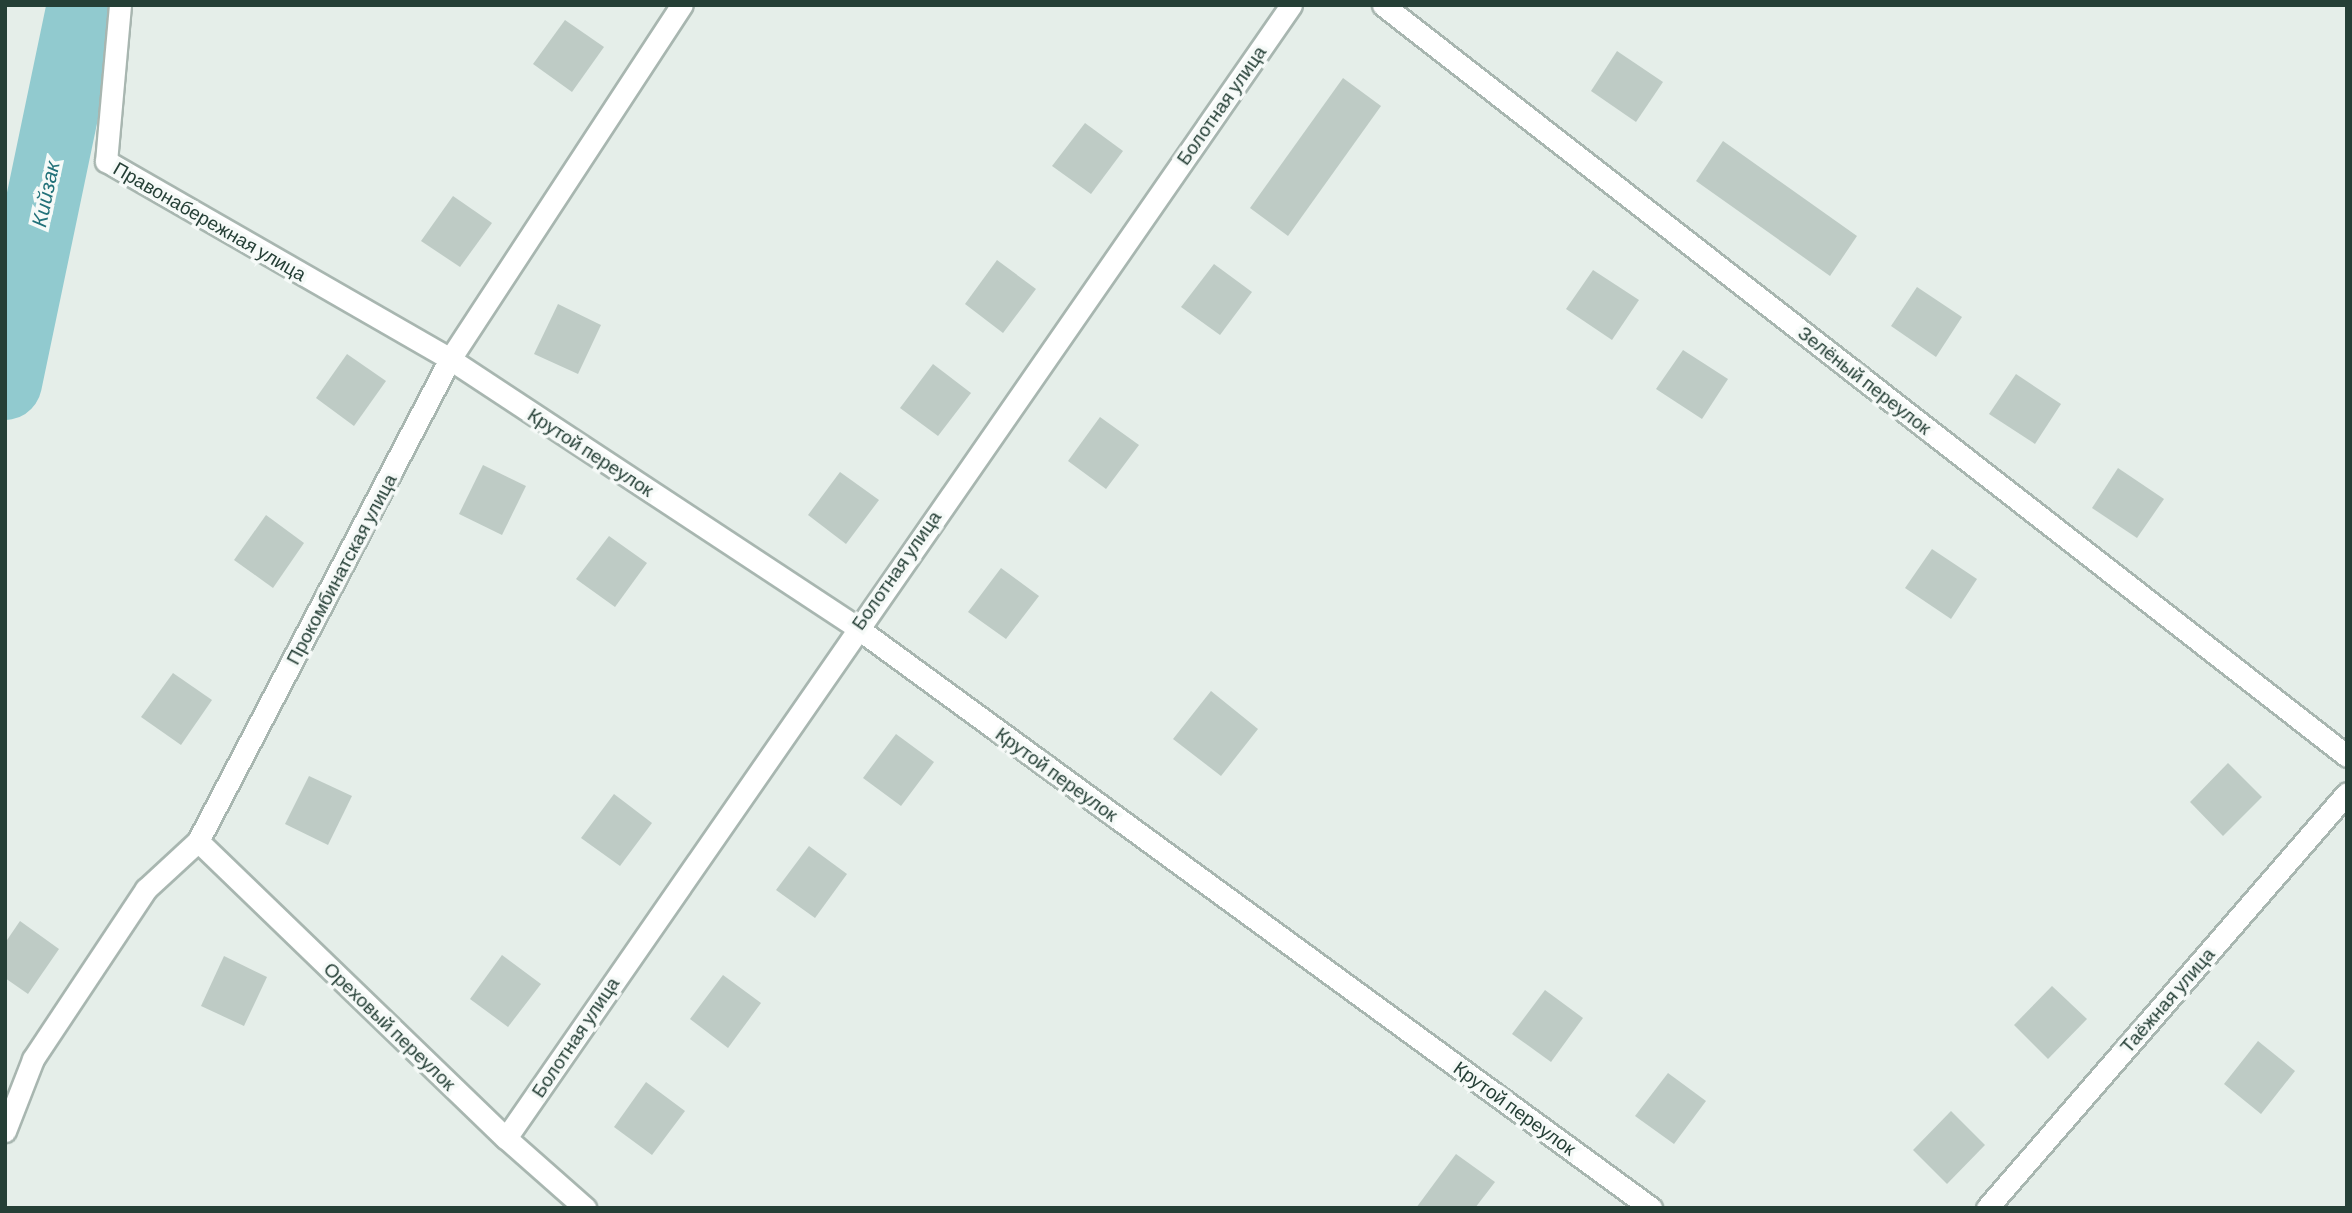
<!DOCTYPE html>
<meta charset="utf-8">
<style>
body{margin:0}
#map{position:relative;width:2352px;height:1213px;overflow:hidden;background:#e5eee9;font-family:Barlow,sans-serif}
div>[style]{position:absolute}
.river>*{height:74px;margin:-37px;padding:0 37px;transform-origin:37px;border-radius:37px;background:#91cacf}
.building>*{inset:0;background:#becbc5}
.roads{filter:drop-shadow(2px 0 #a8b6b0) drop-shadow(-2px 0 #a8b6b0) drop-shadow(0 2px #a8b6b0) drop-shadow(0 -2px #a8b6b0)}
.street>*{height:21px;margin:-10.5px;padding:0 10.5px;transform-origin:10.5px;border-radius:10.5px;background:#fff}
span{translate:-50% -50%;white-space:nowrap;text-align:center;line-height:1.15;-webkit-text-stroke:7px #f6faf8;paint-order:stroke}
.street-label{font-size:19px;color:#253f36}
.water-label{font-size:21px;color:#227179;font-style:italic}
.frame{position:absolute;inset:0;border:7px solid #253f36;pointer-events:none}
</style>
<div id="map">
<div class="river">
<div style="left:5px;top:383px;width:386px;rotate:-78.2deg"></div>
</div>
<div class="building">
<div style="clip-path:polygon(565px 20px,604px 47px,572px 92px,533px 64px)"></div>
<div style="clip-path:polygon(1617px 51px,1663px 82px,1636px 122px,1591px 91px)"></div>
<div style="clip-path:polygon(1343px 78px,1381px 106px,1288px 236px,1250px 208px)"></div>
<div style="clip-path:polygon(1085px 123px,1123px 151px,1091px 194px,1052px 166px)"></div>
<div style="clip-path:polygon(1723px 141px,1857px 236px,1830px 276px,1696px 181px)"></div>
<div style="clip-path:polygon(453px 196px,492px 223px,460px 267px,421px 241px)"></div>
<div style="clip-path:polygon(997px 260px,1036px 289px,1003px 333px,965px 304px)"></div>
<div style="clip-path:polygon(1214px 264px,1252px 292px,1220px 335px,1181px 307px)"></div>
<div style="clip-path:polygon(1593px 270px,1639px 300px,1612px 340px,1566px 309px)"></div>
<div style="clip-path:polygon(1917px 287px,1962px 317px,1936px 357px,1891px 326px)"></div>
<div style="clip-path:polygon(558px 304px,601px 325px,578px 374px,534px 354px)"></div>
<div style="clip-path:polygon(1683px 350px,1728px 379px,1702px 419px,1656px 389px)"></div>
<div style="clip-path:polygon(347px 354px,386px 381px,354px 426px,316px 398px)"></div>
<div style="clip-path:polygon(933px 364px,971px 393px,938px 436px,900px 408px)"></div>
<div style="clip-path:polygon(2016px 374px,2061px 404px,2035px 444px,1989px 414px)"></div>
<div style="clip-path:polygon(1100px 417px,1139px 445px,1106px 489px,1068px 461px)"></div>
<div style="clip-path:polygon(483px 465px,526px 486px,502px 535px,459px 514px)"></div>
<div style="clip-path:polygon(2118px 468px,2164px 499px,2137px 538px,2092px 508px)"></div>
<div style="clip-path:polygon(840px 472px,879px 500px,846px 544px,808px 515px)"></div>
<div style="clip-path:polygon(266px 515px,304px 543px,273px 588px,234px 560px)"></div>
<div style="clip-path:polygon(609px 536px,647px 563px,615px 607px,576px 579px)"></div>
<div style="clip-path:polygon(1932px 549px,1977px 579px,1951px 619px,1905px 588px)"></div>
<div style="clip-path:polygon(1001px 568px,1039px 596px,1006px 639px,968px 612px)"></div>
<div style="clip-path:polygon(173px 673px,212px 700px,181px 745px,141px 717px)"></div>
<div style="clip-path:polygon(1211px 691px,1258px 729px,1221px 776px,1173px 739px)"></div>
<div style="clip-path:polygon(896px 734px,934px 762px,901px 806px,863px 778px)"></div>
<div style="clip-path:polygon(2228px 763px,2262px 797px,2223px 836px,2190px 802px)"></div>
<div style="clip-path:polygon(309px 776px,352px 796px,328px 845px,285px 824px)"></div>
<div style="clip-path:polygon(614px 794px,652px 823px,620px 866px,581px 838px)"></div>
<div style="clip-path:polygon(809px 846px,847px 874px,815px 918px,776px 890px)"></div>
<div style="clip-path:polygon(20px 921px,59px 949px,28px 994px,5px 978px,5px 943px)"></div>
<div style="clip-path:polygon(502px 955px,541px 984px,508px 1027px,470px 999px)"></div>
<div style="clip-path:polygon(224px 956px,267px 977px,244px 1026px,201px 1006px)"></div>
<div style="clip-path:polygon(723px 975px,761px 1003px,728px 1048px,690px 1019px)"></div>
<div style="clip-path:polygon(2052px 986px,2087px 1019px,2048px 1059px,2014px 1025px)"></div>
<div style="clip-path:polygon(1545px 990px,1583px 1018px,1551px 1062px,1512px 1034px)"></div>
<div style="clip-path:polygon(2258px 1041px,2295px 1071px,2261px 1114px,2224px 1084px)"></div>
<div style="clip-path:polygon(1668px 1073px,1706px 1101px,1674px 1144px,1635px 1116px)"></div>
<div style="clip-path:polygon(646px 1082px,685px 1111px,652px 1155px,614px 1127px)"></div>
<div style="clip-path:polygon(1951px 1111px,1985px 1145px,1947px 1184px,1913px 1150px)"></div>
<div style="clip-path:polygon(1456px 1154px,1495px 1182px,1475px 1208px,1416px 1208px)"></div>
</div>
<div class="roads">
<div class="street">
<div style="left:120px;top:5px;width:157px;rotate:95.1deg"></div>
<div style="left:106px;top:161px;width:397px;rotate:29.9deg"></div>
<div style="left:450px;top:359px;width:486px;rotate:33.4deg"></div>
<div style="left:856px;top:627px;width:985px;rotate:36.16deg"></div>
<div style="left:1383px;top:5px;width:1222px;rotate:37.92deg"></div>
<div style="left:198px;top:841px;width:428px;rotate:44deg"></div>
<div style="left:506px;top:1138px;width:106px;rotate:41.5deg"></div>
<div style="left:5px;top:1131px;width:77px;rotate:-68.7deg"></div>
<div style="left:33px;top:1059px;width:204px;rotate:-56.4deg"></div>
<div style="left:146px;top:889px;width:71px;rotate:-42.7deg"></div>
<div style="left:198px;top:841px;width:544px;rotate:-62.4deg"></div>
<div style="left:450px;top:359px;width:423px;rotate:-56.8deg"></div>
<div style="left:506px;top:1138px;width:1378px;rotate:-55.28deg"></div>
<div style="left:1987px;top:1208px;width:549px;rotate:-49.06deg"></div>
</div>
</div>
<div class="street-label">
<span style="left:1221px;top:105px;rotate:-55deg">Болотная улица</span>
<span style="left:210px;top:221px;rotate:30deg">Правонабережная улица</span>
<span style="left:1865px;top:380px;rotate:38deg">Зелёный переулок</span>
<span style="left:591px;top:452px;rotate:33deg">Крутой переулок</span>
<span style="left:341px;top:569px;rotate:-62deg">Прокомбинатская улица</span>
<span style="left:896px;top:570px;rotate:-55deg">Болотная улица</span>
<span style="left:1057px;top:774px;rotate:36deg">Крутой переулок</span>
<span style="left:2167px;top:1000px;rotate:-49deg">Таёжная улица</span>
<span style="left:390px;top:1026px;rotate:44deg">Ореховый переулок</span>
<span style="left:575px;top:1037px;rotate:-56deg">Болотная улица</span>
<span style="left:1515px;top:1108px;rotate:36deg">Крутой переулок</span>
</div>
<div class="water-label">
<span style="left:45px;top:194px;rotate:-78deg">Кийзак</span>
</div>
<div class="frame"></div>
</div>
